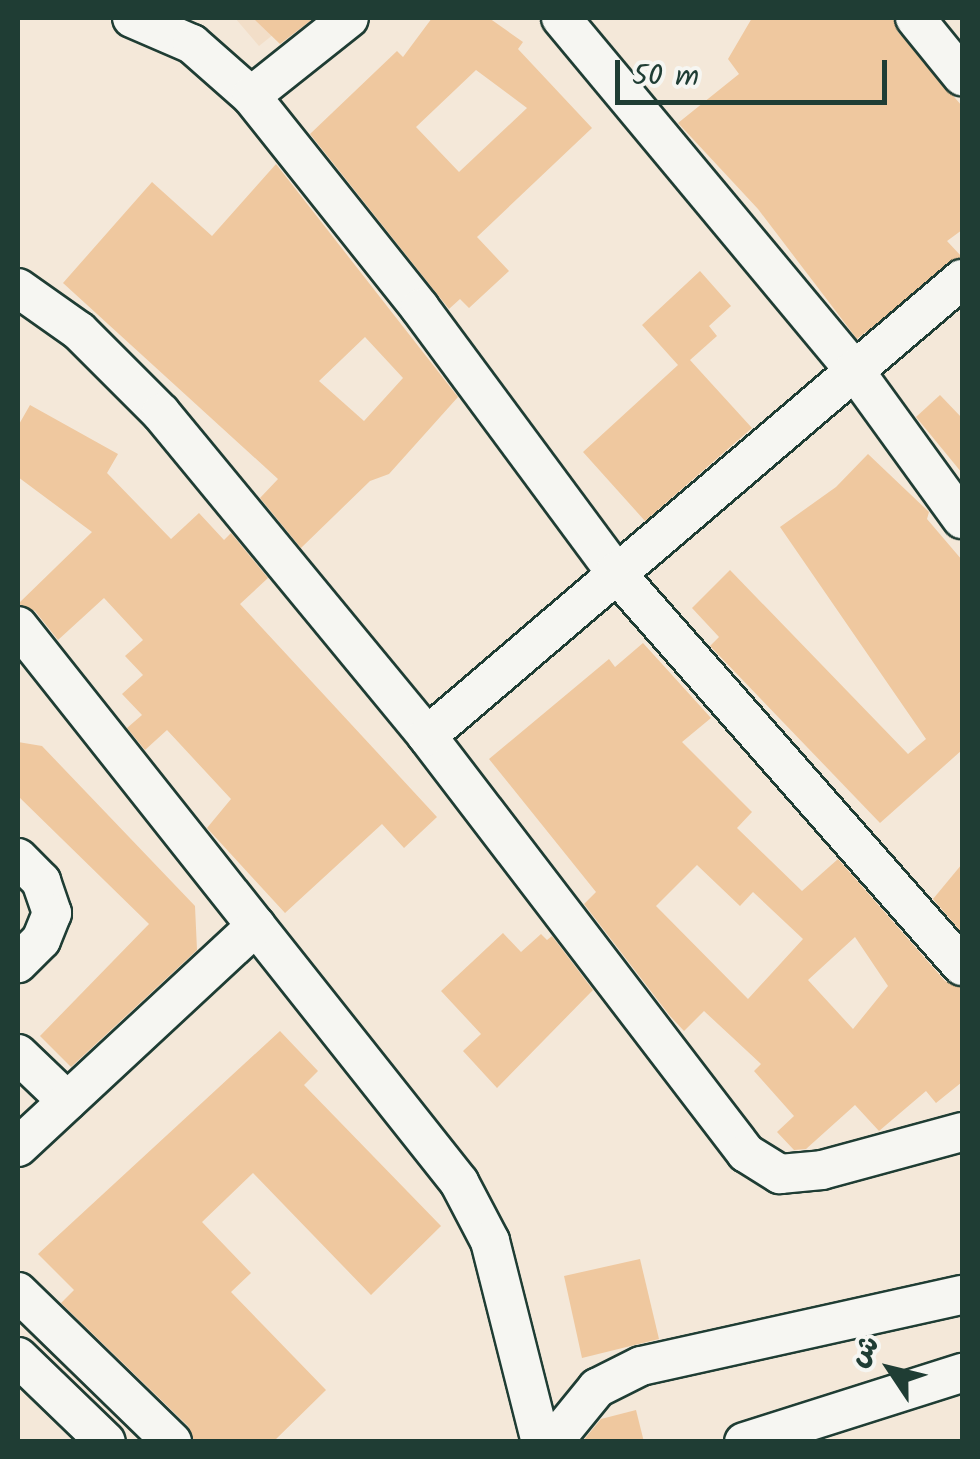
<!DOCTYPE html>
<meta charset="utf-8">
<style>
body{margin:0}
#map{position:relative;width:980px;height:1459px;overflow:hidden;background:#f4e8d9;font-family:Kalam,"Playpen Sans Arabic",sans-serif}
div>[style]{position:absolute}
.built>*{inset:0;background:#f2dec8}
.building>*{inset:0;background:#efc89f}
.roads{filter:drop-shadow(2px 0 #1f3d34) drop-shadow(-2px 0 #1f3d34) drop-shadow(0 2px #1f3d34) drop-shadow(0 -2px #1f3d34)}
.minor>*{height:38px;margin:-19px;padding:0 19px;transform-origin:19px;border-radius:19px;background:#f6f6f2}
span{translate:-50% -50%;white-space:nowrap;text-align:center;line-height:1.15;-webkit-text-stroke:8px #f6f6f2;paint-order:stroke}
.frame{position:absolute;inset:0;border:20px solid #1f3d34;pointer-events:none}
.north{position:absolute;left:840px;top:1319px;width:100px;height:100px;-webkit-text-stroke:8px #f6f6f2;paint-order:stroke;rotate:305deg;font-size:28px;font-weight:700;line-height:40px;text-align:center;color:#1f3d34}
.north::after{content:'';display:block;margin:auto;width:35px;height:45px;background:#1f3d34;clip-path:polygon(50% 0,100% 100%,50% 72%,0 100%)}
.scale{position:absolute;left:615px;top:60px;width:272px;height:45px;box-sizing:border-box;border:5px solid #1f3d34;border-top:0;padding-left:12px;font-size:30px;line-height:35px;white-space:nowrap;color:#1f3d34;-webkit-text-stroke:8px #f6f6f2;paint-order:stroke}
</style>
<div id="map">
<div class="built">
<div style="clip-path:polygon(235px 18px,294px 18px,259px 46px)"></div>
</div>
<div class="building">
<div style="clip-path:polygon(253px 18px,314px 18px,280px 44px)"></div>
<div style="clip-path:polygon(evenodd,432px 18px,489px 18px,523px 42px,518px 49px,592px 128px,477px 237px,509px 271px,469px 308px,460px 299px,449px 309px,310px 134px,397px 51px,403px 57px,432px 18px,476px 70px,527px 108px,459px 172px,416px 127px,476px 70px)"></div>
<div style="clip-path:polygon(752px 18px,893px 18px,898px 32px,962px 106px,962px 230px,947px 241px,962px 257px,857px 339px,758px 209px,678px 123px,739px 74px,728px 59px)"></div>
<div style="clip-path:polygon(evenodd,276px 164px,458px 397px,389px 474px,370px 481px,301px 548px,260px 498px,278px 479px,63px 283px,152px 182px,212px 236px,276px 164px,365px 337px,403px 378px,364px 421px,319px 381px,365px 337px)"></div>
<div style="clip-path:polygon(700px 271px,731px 306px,709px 326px,717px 336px,690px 360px,752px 428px,645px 521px,583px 452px,678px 365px,642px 325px)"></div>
<div style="clip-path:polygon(940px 395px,962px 418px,962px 473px,916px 417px)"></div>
<div style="clip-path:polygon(30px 405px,118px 454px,107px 473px,171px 539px,199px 513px,224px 540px,231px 533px,268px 578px,240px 604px,437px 817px,404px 848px,382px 824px,285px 913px,207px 828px,231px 799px,167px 730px,145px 750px,127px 728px,142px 715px,122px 694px,143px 675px,125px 656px,143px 640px,104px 598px,58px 640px,35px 611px,18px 604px,92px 532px,18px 477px,18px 426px)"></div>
<div style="clip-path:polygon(868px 454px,929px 512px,927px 519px,962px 560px,962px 750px,880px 823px,710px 646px,719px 637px,692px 608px,730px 570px,908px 754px,926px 739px,780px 527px,836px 487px)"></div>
<div style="clip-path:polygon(evenodd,643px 643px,711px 718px,682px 742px,752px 812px,737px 828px,802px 891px,838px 859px,945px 981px,962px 988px,962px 1082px,936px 1103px,926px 1091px,879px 1131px,855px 1105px,806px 1149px,794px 1150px,777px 1132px,794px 1116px,754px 1071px,761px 1064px,704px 1011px,684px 1031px,670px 1016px,584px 904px,596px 892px,489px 759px,609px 659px,615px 667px,643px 643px,697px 865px,740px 906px,753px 892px,803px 939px,748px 999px,656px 906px,697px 865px,643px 643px,855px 937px,888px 986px,853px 1029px,808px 980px,855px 937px)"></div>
<div style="clip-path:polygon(18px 742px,42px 746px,195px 906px,197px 950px,71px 1067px,40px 1036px,149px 924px,18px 796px)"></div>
<div style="clip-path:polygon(962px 864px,962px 933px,933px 899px)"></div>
<div style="clip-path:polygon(503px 933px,521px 952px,541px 934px,547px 940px,552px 936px,593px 990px,497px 1088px,463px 1051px,481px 1034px,441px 991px)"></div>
<div style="clip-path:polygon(280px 1031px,318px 1071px,304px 1085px,441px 1226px,371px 1295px,253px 1173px,202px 1222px,251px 1273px,231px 1292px,326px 1390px,273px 1442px,194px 1442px,188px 1426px,61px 1303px,74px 1290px,38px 1254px)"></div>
<div style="clip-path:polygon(640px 1259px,659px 1339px,582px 1358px,564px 1276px)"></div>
<div style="clip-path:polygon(636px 1410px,644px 1442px,582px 1442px,601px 1419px)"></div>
</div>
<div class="roads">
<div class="minor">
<div style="left:132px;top:18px;width:65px;rotate:23.4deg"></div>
<div style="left:192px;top:44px;width:79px;rotate:41.4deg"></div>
<div style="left:251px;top:96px;width:271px;rotate:51.4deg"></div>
<div style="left:420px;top:308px;width:328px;rotate:53.5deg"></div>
<div style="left:615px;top:572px;width:525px;rotate:48.63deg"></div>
<div style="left:561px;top:18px;width:458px;rotate:50.2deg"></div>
<div style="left:854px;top:370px;width:184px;rotate:54.1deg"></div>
<div style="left:915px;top:18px;width:75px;rotate:51deg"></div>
<div style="left:251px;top:96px;width:125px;rotate:-38.5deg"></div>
<div style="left:18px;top:288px;width:75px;rotate:35.2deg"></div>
<div style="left:79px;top:331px;width:116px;rotate:45deg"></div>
<div style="left:161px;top:413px;width:418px;rotate:50.5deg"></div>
<div style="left:427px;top:736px;width:525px;rotate:52.58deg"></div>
<div style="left:746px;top:1153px;width:40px;rotate:32deg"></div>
<div style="left:780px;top:1174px;width:42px;rotate:-5.4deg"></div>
<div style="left:822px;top:1170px;width:145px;rotate:-15.2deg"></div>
<div style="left:18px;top:626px;width:710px;rotate:51.58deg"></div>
<div style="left:459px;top:1182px;width:67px;rotate:62.3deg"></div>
<div style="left:490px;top:1241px;width:207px;rotate:75.8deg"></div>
<div style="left:427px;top:736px;width:704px;rotate:-40.5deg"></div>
<div style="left:18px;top:858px;width:33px;rotate:45deg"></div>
<div style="left:41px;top:881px;width:34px;rotate:71deg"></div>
<div style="left:52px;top:913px;width:29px;rotate:112deg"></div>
<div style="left:41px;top:940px;width:33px;rotate:135deg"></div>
<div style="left:18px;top:1054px;width:68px;rotate:43.8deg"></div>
<div style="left:18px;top:1147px;width:325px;rotate:-42.9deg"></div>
<div style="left:18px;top:1292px;width:215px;rotate:44.2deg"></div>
<div style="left:18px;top:1357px;width:122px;rotate:44deg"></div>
<div style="left:553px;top:1442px;width:70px;rotate:-50.8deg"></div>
<div style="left:597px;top:1388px;width:49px;rotate:-26.6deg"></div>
<div style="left:641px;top:1366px;width:329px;rotate:-12.5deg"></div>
<div style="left:744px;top:1442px;width:229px;rotate:-17.6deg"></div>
</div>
</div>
<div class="frame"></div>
<div class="north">ش</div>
<div class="scale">50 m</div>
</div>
